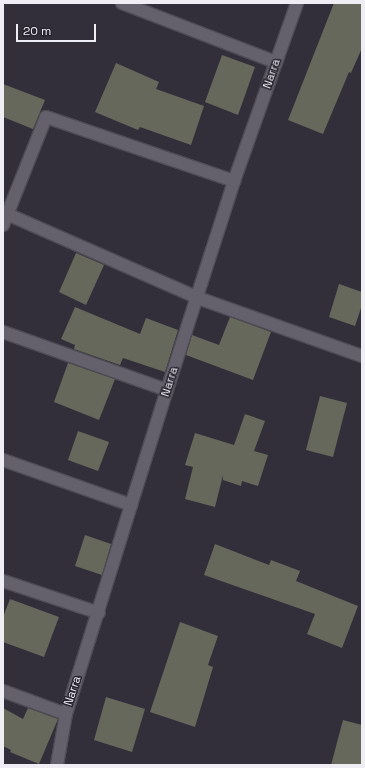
<!DOCTYPE html>
<style>
body{margin:0}
#map{position:relative;width:365px;height:768px;overflow:hidden;background:#332f3a;font-family:"Space Grotesk",sans-serif}
div>[style]{position:absolute}
.building>*{inset:0;background:#66685b}
.roads{filter:drop-shadow(1px 0 #4e4b54) drop-shadow(-1px 0 #4e4b54) drop-shadow(0 1px #4e4b54) drop-shadow(0 -1px #4e4b54)}
.minor>*{height:12px;margin:-6px;padding:0 6px;transform-origin:6px;border-radius:6px;background:#64606c}
span{translate:-50% -50%;white-space:nowrap;text-align:center;line-height:1.15;-webkit-text-stroke:3px #292530;paint-order:stroke}
.street-label{font-size:12px;color:#f0eef5}
.frame{position:absolute;inset:0;border:4px solid #f0eef5;pointer-events:none}
.scale{position:absolute;left:16px;top:24px;width:80px;height:18px;box-sizing:border-box;border:2px solid #f0eef5;border-top:0;padding-left:5px;font-size:12px;line-height:14px;white-space:nowrap;color:#f0eef5;-webkit-text-stroke:3px #292530;paint-order:stroke}
</style>
<div id="map">
<div class="building">
<div style="clip-path:polygon(334px 3px,362px 3px,362px 48px,351px 73px,349px 72px,323px 134px,288px 120px)"></div>
<div style="clip-path:polygon(222px 55px,255px 67px,238px 115px,205px 102px)"></div>
<div style="clip-path:polygon(116px 63px,159px 82px,156px 89px,204px 106px,191px 145px,140px 127px,138px 130px,95px 112px)"></div>
<div style="clip-path:polygon(3px 84px,45px 100px,33px 129px,3px 117px)"></div>
<div style="clip-path:polygon(76px 253px,104px 265px,86px 305px,59px 292px)"></div>
<div style="clip-path:polygon(339px 284px,362px 292px,362px 305px,355px 326px,329px 317px)"></div>
<div style="clip-path:polygon(75px 307px,140px 334px,146px 318px,178px 330px,165px 372px,123px 358px,120px 365px,74px 349px,75px 345px,61px 339px)"></div>
<div style="clip-path:polygon(230px 317px,271px 332px,253px 380px,186px 355px,192px 335px,219px 345px)"></div>
<div style="clip-path:polygon(68px 363px,115px 379px,99px 420px,54px 402px)"></div>
<div style="clip-path:polygon(320px 396px,347px 403px,333px 457px,306px 450px)"></div>
<div style="clip-path:polygon(245px 414px,265px 421px,254px 451px,268px 455px,258px 486px,242px 481px,241px 486px,223px 480px,223px 475px,215px 507px,185px 499px,193px 467px,185px 465px,195px 433px,234px 445px)"></div>
<div style="clip-path:polygon(78px 431px,109px 442px,98px 471px,68px 460px)"></div>
<div style="clip-path:polygon(85px 535px,111px 544px,102px 575px,75px 566px)"></div>
<div style="clip-path:polygon(215px 544px,269px 565px,271px 560px,300px 571px,296px 581px,358px 606px,342px 648px,307px 634px,315px 614px,204px 575px)"></div>
<div style="clip-path:polygon(10px 599px,59px 617px,44px 657px,3px 642px,3px 617px)"></div>
<div style="clip-path:polygon(180px 622px,218px 636px,208px 665px,213px 667px,195px 727px,150px 712px)"></div>
<div style="clip-path:polygon(106px 697px,145px 709px,132px 752px,94px 740px)"></div>
<div style="clip-path:polygon(3px 708px,23px 719px,28px 708px,58px 719px,39px 764px,10px 752px,11px 750px,3px 746px)"></div>
<div style="clip-path:polygon(343px 720px,362px 725px,362px 765px,331px 765px)"></div>
</div>
<div class="roads">
<div class="minor">
<div style="left:122px;top:3px;width:165px;rotate:21deg"></div>
<div style="left:7px;top:214px;width:209px;rotate:23.7deg"></div>
<div style="left:198px;top:298px;width:174px;rotate:19.5deg"></div>
<div style="left:3px;top:225px;width:116px;rotate:-68.3deg"></div>
<div style="left:46px;top:117px;width:199px;rotate:18.8deg"></div>
<div style="left:3px;top:332px;width:174px;rotate:19.5deg"></div>
<div style="left:3px;top:460px;width:136px;rotate:19.4deg"></div>
<div style="left:3px;top:581px;width:101px;rotate:18.4deg"></div>
<div style="left:3px;top:691px;width:67px;rotate:20.1deg"></div>
<div style="left:57px;top:765px;width:52px;rotate:-80deg"></div>
<div style="left:66px;top:714px;width:339px;rotate:-72.7deg"></div>
<div style="left:167px;top:390px;width:219px;rotate:-72.2deg"></div>
<div style="left:234px;top:181px;width:189px;rotate:-70.5deg"></div>
</div>
</div>
<div class="street-label">
<span style="left:272px;top:74px;rotate:-71deg">Narra</span>
<span style="left:170px;top:382px;rotate:-72deg">Narra</span>
<span style="left:73px;top:691px;rotate:-72deg">Narra</span>
</div>
<div class="frame"></div>
<div class="scale">20 m</div>
</div>
